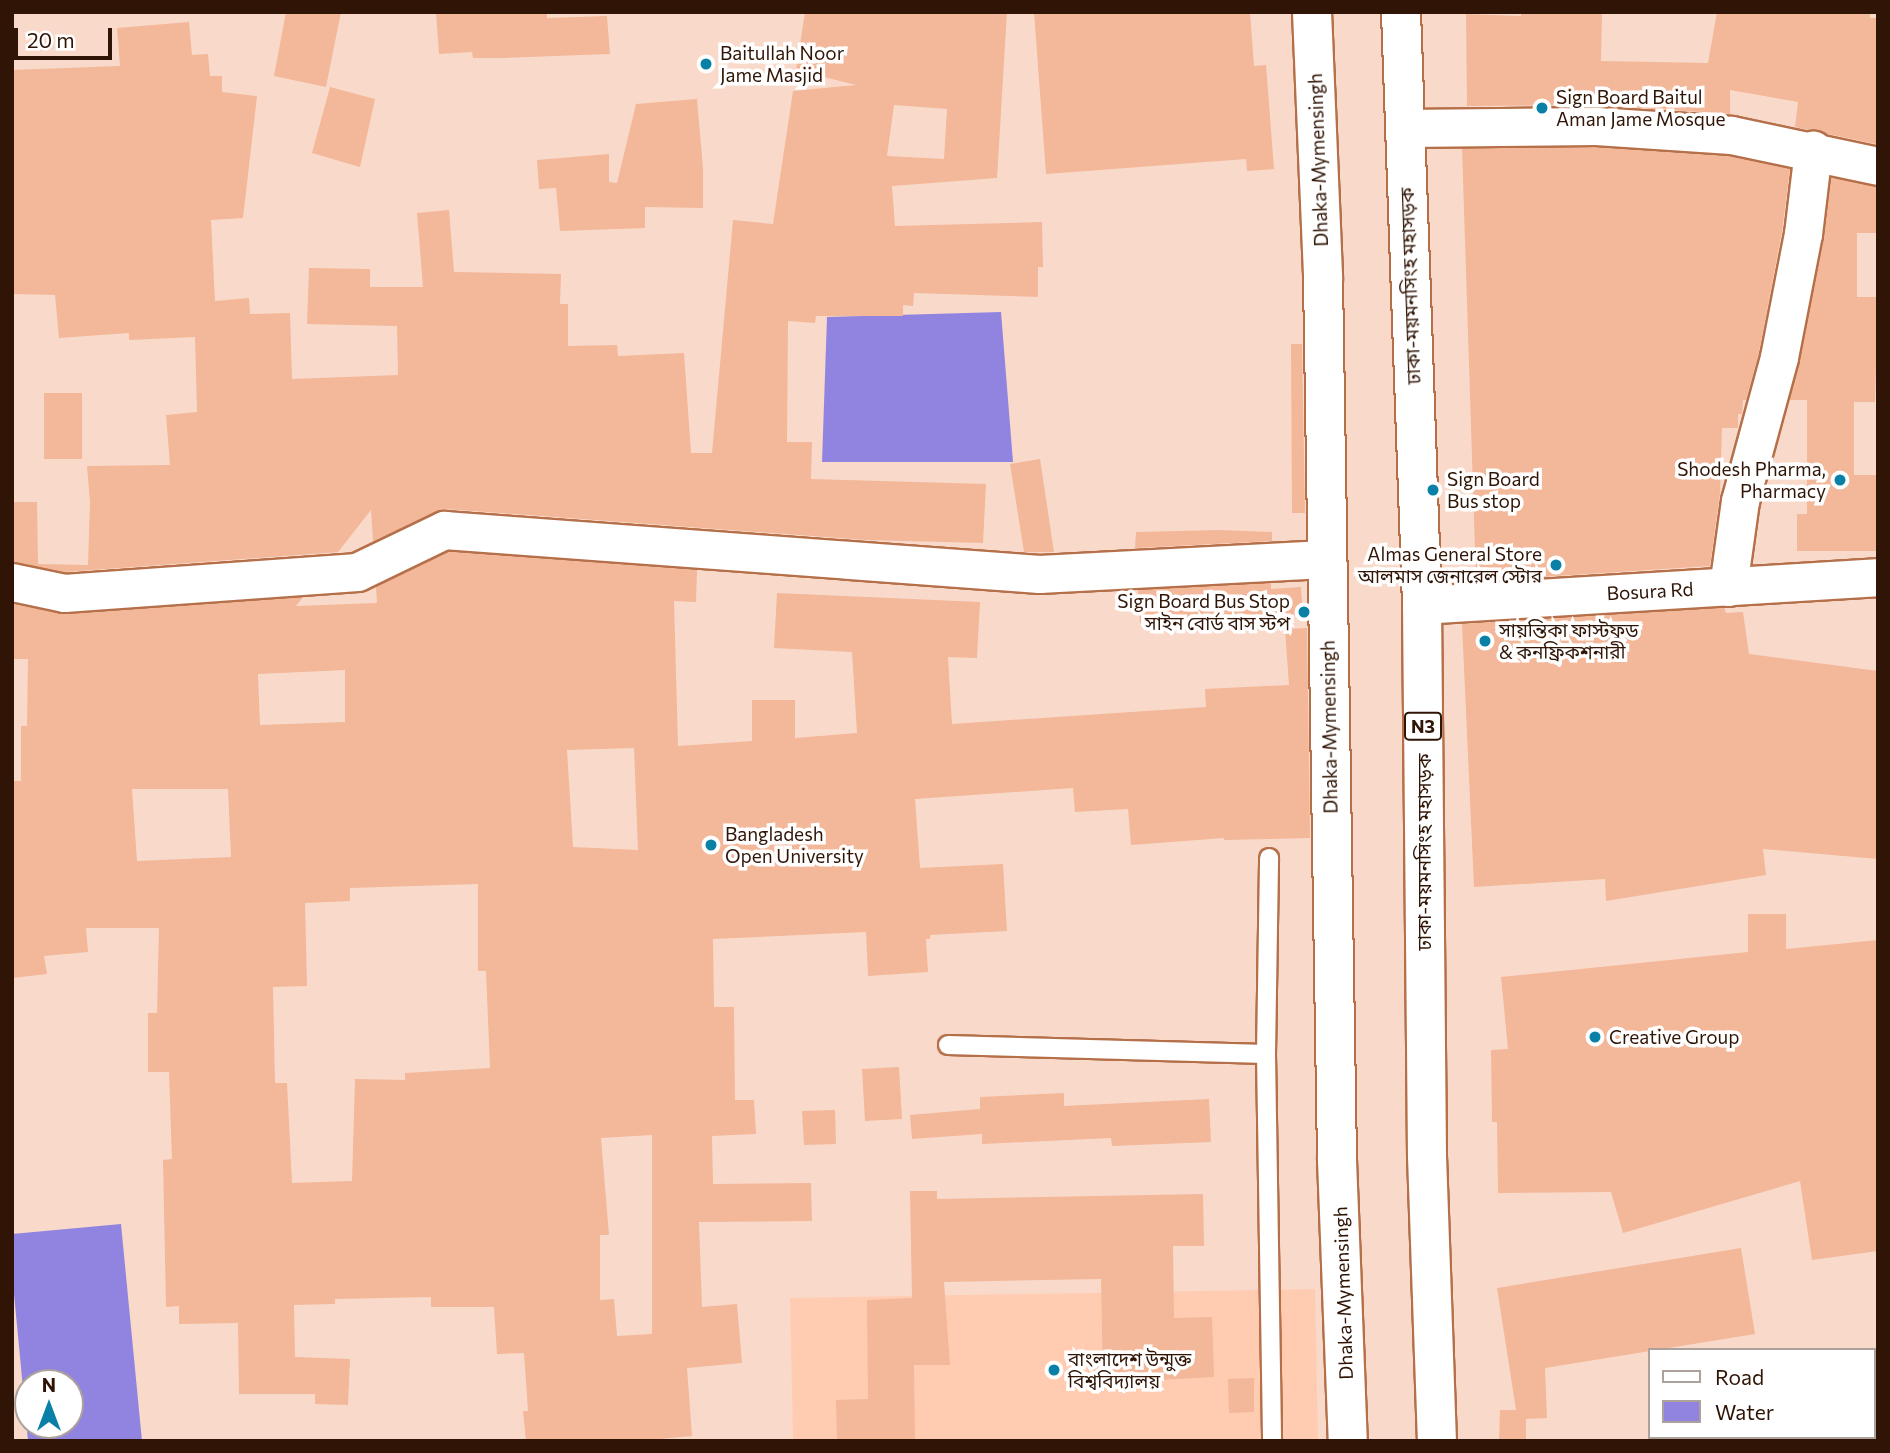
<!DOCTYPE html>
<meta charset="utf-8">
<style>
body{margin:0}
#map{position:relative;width:1890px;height:1453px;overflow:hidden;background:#f9daca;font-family:Commissioner,"Noto Sans Bengali",sans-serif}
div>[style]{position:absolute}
.built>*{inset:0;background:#ffccb2}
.water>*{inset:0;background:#9184e0}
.building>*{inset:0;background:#f3b799}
.roads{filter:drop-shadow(2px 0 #b5704a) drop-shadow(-2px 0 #b5704a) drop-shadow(0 2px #b5704a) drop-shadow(0 -2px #b5704a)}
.service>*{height:18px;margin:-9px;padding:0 9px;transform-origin:9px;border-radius:9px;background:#fff}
.minor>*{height:37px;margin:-18.5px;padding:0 18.5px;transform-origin:18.5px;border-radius:18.5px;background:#fff}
.trunk>*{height:38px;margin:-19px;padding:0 19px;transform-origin:19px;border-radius:19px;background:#fff}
.dots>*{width:19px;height:19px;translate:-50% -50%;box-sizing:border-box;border:4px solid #fff;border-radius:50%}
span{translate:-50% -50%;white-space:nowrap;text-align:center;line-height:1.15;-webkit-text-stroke:7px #fff;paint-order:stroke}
.shield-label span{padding:2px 5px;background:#fff;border:2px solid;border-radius:5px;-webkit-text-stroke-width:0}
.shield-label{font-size:18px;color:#301506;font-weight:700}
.poi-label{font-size:19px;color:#301506}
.left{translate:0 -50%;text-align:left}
.right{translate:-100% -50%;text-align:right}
.street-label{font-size:19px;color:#301506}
.frame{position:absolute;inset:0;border:14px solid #301506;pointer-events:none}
.legend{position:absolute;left:1648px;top:1348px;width:228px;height:91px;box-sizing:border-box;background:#fff;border:2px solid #aca19b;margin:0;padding:9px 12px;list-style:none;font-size:21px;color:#301506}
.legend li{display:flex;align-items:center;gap:14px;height:35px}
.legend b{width:35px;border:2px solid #aca19b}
.north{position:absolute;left:14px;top:1369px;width:70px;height:70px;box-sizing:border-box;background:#fff;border:2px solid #aca19b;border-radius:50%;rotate:0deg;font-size:19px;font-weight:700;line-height:28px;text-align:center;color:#301506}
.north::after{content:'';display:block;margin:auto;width:24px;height:32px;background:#0a80a7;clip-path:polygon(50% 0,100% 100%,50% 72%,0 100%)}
.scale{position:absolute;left:14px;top:28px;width:98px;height:32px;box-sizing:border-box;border:4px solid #301506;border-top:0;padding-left:9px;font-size:21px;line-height:24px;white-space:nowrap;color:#301506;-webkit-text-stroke:5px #fff;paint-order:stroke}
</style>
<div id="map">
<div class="built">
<div style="clip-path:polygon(1315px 1289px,1318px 1441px,793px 1441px,790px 1298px)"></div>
</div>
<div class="water">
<div style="clip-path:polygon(1001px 312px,1013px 462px,822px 462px,827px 317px)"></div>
<div style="clip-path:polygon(evenodd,121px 1224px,142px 1441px,28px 1441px,12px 1273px,12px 1234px,121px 1224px,28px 1383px,70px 1383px,70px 1425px,28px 1425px,28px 1383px)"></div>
</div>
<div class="building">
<div style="clip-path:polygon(286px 12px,341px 12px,326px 87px,274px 76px)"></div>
<div style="clip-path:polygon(436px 12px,547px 12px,547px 18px,607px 16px,610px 54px,503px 58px,473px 58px,472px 52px,439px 54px)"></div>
<div style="clip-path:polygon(evenodd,805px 12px,1007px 12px,997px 178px,892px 186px,895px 226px,1042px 222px,1043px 267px,1038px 267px,1038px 297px,914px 293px,913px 306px,903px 305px,903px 316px,816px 316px,815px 323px,788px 321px,787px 442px,812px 442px,811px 479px,986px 484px,983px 543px,867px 540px,446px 509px,373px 541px,371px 510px,338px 552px,65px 572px,12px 562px,12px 502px,37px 502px,38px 564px,88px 565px,90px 502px,87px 466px,170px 465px,166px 415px,197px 412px,195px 337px,129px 340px,129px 333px,59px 338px,55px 295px,12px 294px,12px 70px,120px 66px,117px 28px,189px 22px,192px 55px,208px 54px,210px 76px,222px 76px,222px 92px,257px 96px,243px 218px,211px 220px,215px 301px,249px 298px,250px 314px,290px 313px,292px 379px,398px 375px,397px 326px,307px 324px,309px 268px,370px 269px,370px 287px,423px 287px,417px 213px,449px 210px,454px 272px,561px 274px,560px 304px,568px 304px,568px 346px,617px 345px,618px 356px,684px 353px,691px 453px,712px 453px,733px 220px,773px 224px,793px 91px,856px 85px,796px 70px,805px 12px,894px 105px,947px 109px,944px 159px,887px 156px,894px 105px)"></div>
<div style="clip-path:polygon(1034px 12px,1250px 12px,1254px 66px,1266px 65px,1274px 169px,1247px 171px,1246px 159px,1046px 174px)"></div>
<div style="clip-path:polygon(1521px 12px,1602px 12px,1601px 61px,1708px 63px,1717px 12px,1870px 12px,1870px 18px,1878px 18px,1876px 144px,1795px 127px,1798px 102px,1730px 90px,1730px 114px,1597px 105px,1467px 106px,1466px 14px,1521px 16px)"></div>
<div style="clip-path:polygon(330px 87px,375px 99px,360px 167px,312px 153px)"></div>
<div style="clip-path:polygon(697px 99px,703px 168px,703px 208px,645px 207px,645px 228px,560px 231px,556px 188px,539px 189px,537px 160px,609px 154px,609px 182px,617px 183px,636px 104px)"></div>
<div style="clip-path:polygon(1595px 147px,1728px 156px,1790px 169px,1782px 231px,1759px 352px,1746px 400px,1743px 400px,1742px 414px,1738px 414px,1738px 428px,1722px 428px,1720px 493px,1710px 566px,1476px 581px,1462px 148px)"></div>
<div style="clip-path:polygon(1831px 178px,1878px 186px,1878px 233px,1857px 233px,1857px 297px,1878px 297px,1875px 402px,1854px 402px,1854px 475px,1878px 475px,1878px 551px,1797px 551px,1797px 514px,1807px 514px,1807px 400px,1789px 400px,1824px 238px)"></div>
<div style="clip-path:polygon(1291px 344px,1302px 344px,1305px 513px,1292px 513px)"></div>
<div style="clip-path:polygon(44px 393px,82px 393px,82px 459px,44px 459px)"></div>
<div style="clip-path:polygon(1040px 459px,1054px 552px,1024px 552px,1010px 464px)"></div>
<div style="clip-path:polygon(1220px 530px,1272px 532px,1272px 541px,1135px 548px,1136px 532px)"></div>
<div style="clip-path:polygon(evenodd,448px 551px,697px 570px,696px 602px,674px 601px,678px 746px,752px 741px,752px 700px,795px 700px,795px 738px,857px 733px,852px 652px,774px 648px,777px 593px,980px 602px,977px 658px,948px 657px,952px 724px,1206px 707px,1205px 689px,1289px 685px,1285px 629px,1307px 628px,1310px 838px,1224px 840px,1224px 838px,1131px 845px,1128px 809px,1075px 812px,1073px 788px,915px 799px,920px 868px,1003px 864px,1007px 931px,930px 935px,930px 939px,926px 939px,928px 972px,868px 976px,866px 932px,713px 939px,714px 1007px,734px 1007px,735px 1100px,754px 1100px,756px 1134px,712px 1136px,713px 1184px,811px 1183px,812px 1221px,699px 1222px,702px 1307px,737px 1304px,742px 1363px,687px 1368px,692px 1436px,639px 1441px,526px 1441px,523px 1411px,528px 1411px,524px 1353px,497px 1354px,494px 1307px,431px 1307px,431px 1297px,335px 1299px,335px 1304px,294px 1305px,295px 1357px,350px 1359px,348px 1405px,315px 1404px,315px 1394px,239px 1394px,238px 1323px,179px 1324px,179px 1306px,166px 1307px,163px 1160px,172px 1159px,169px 1072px,148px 1072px,148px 1013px,157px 1013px,159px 928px,86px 928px,88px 952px,44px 956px,47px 974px,12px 978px,12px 781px,21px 781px,21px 726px,27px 726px,28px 659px,12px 659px,12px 604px,66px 614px,303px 597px,296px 606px,377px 603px,376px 586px,448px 551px,345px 670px,345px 722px,260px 725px,258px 674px,345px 670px,448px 551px,634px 748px,638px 850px,573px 847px,567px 750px,634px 748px,448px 551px,132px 789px,228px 789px,231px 857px,137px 861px,132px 789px,448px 551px,478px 884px,478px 971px,486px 971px,490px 1068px,405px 1073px,405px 1080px,355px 1079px,352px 1181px,292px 1183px,287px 1083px,275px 1083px,273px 987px,307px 986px,305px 903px,350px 901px,350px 888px,478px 884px,448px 551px,652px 1135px,652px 1334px,617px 1336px,614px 1299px,600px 1300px,600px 1235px,609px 1235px,601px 1138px,652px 1135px)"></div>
<div style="clip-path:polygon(1271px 583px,1271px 589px,1301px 587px,1303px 615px,1140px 623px,1138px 590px)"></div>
<div style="clip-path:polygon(1724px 607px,1726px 613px,1743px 612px,1749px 654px,1878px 671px,1878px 859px,1763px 849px,1766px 875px,1606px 901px,1605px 879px,1474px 887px,1462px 624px)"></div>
<div style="clip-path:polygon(1748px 914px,1786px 914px,1786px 949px,1878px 940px,1878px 1251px,1812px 1260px,1800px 1181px,1623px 1233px,1611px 1192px,1498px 1193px,1497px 1122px,1492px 1122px,1491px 1050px,1508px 1049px,1501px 977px,1748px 952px)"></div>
<div style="clip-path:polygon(899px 1067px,902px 1119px,865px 1121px,862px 1069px)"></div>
<div style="clip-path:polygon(1064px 1093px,1064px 1106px,1209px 1099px,1211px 1142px,1112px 1146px,1111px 1138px,982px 1144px,982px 1134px,912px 1139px,910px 1115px,980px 1109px,980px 1097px)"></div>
<div style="clip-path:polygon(835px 1110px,836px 1144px,804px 1145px,802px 1111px)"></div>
<div style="clip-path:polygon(910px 1191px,937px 1191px,937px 1199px,1203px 1194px,1204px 1246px,1173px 1246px,1174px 1318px,1212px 1317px,1214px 1377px,1103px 1383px,1101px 1279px,944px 1282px,950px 1365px,914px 1365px,915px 1441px,837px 1441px,836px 1400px,868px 1399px,867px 1300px,912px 1298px)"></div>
<div style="clip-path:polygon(1741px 1248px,1755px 1334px,1545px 1368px,1547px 1418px,1526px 1419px,1526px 1441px,1499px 1441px,1500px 1410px,1516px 1410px,1497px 1288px)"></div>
<div style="clip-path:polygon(1254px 1378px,1254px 1412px,1229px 1413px,1228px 1379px)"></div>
</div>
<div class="roads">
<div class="service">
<div style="left:948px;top:1045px;width:318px;rotate:1.6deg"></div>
<div style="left:1266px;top:1054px;width:196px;rotate:-89.1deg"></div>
<div style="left:1266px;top:1054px;width:387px;rotate:89.1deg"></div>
</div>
<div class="minor">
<div style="left:1405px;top:128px;width:191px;rotate:-0.6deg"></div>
<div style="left:1596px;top:126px;width:135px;rotate:3.8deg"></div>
<div style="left:1731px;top:135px;width:150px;rotate:11.9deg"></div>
<div style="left:12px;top:582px;width:53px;rotate:11.9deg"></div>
<div style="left:64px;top:593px;width:294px;rotate:-4.1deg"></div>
<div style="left:357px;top:572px;width:97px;rotate:-25.8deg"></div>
<div style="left:444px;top:530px;width:597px;rotate:4.23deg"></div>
<div style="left:1039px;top:574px;width:286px;rotate:-3deg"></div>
<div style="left:1728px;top:587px;width:87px;rotate:-82.1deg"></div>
<div style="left:1740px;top:501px;width:149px;rotate:-74.8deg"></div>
<div style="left:1779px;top:357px;width:125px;rotate:-79deg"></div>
<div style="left:1803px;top:234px;width:85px;rotate:-83.2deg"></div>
<div style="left:1422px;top:605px;width:457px;rotate:-3.5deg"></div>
</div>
<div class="trunk">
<div style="left:1312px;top:12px;width:265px;rotate:87.6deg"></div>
<div style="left:1323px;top:277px;width:883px;rotate:89.09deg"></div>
<div style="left:1337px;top:1160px;width:281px;rotate:87.8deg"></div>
<div style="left:1401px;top:12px;width:593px;rotate:87.97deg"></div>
<div style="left:1422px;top:605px;width:551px;rotate:89.48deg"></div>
<div style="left:1427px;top:1156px;width:285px;rotate:88deg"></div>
</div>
</div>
<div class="dots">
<div style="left:706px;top:64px;background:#0a80a7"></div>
<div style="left:1542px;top:108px;background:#0a80a7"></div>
<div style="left:1840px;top:480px;background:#0a80a7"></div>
<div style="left:1433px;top:490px;background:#0a80a7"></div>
<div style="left:1556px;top:565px;background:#0a80a7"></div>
<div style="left:1304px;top:612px;background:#0a80a7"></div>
<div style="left:1485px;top:641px;background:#0a80a7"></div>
<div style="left:711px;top:845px;background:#0a80a7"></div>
<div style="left:1595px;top:1037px;background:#0a80a7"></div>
<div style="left:1054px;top:1370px;background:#0a80a7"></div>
</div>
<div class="shield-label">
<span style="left:1423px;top:726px">N3</span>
</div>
<div class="poi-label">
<span class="left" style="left:720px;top:64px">Baitullah Noor<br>Jame Masjid</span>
<span class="left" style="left:1556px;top:108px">Sign Board Baitul<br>Aman Jame Mosque</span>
<span class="right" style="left:1826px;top:480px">Shodesh Pharma,<br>Pharmacy</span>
<span class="left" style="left:1447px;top:490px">Sign Board<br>Bus stop</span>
<span class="right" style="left:1542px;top:565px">Almas General Store<br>আলমাস জেনারেল স্টোর</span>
<span class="right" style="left:1290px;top:612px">Sign Board Bus Stop<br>সাইন বোর্ড বাস স্টপ</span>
<span class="left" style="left:1499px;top:641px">সায়ন্তিকা ফাস্টফুড<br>&amp; কনফ্রিকশনারী</span>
<span class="left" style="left:725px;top:845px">Bangladesh<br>Open University</span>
<span class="left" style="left:1609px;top:1037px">Creative Group</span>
<span class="left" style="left:1068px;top:1370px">বাংলাদেশ উন্মুক্ত<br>বিশ্ববিদ্যালয়</span>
</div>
<div class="street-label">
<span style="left:1318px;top:160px;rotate:-92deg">Dhaka-Mymensingh</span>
<span style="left:1410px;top:286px;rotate:-92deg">ঢাকা-ময়মনসিংহ মহাসড়ক</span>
<span style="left:1650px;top:591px;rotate:-3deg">Bosura Rd</span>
<span style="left:1329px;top:727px;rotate:-91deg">Dhaka-Mymensingh</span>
<span style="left:1424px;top:852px;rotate:-90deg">ঢাকা-ময়মনসিংহ মহাসড়ক</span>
<span style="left:1343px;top:1293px;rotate:-92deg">Dhaka-Mymensingh</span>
</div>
<div class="frame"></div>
<ul class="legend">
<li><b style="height:9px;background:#fff"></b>Road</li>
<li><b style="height:19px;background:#9184e0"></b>Water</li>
</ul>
<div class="north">N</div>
<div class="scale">20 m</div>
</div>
